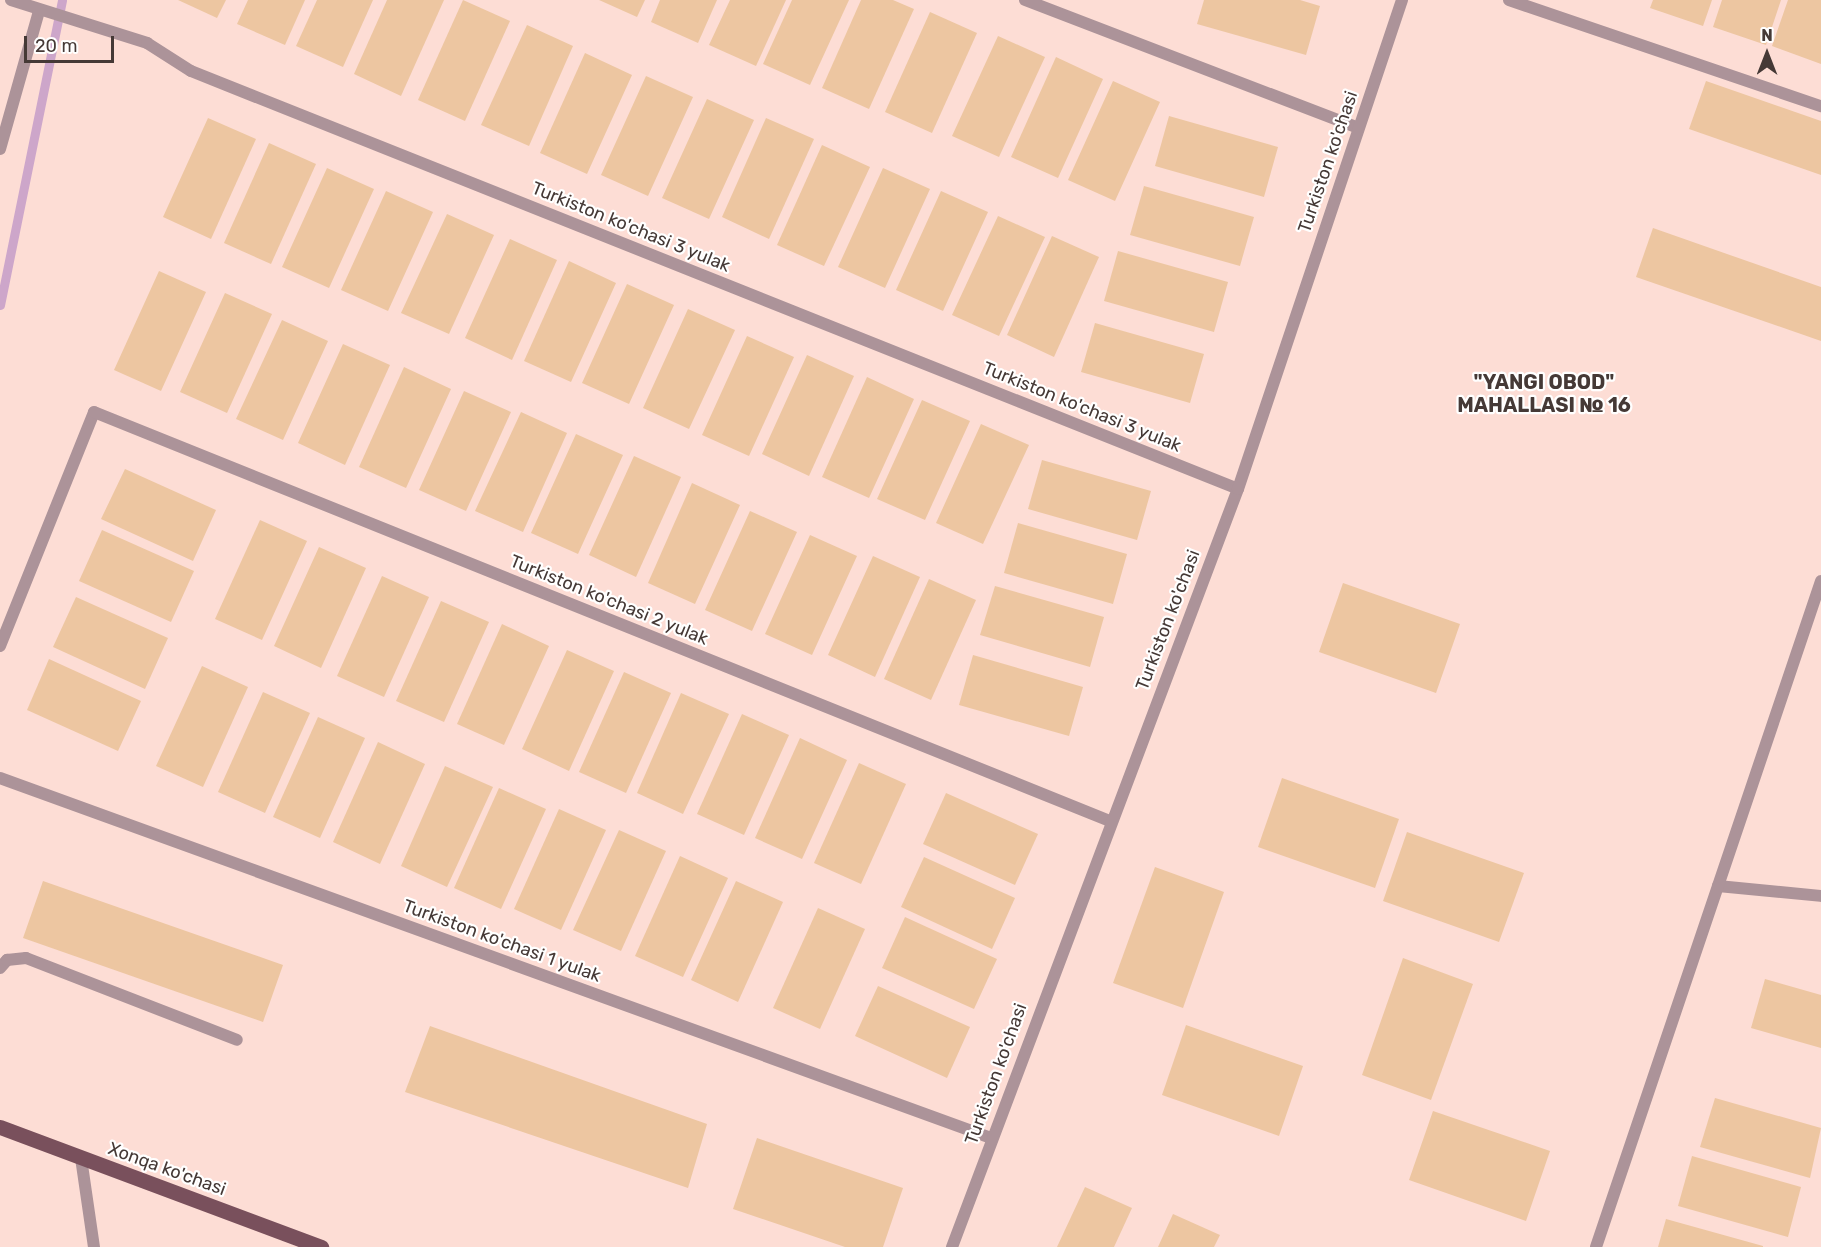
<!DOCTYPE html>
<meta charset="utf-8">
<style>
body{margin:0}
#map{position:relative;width:1821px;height:1247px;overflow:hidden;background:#fdddd5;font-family:Rubik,sans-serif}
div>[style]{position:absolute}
.stream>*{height:9px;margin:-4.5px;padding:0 4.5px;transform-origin:4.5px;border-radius:4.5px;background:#cda6ca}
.building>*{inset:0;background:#edc6a1}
.lane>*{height:12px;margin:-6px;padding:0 6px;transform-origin:6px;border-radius:6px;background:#ac9399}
.street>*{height:12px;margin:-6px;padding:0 6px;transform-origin:6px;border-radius:6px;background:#ac9399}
.primary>*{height:15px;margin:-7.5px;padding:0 7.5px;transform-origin:7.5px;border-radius:7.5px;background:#79505c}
span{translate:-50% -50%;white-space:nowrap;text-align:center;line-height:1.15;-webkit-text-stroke:4.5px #fff;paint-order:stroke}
.street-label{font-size:18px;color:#453936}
.neighbourhood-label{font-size:20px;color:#453936;font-weight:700}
.north{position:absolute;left:1737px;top:24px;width:60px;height:60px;-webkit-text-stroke:4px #fff;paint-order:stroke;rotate:0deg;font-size:16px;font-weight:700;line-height:24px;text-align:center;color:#453936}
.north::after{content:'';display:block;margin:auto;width:21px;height:27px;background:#453936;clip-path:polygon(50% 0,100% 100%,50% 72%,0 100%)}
.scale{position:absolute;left:24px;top:36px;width:90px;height:27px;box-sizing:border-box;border:3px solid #453936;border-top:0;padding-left:8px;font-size:18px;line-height:21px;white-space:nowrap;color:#453936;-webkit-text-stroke:4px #fff;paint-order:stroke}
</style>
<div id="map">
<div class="stream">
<div style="left:0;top:305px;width:311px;rotate:-78.5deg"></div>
</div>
<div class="building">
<div style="clip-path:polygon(178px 0,226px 0,217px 18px)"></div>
<div style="clip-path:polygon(248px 0,305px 0,285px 45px,237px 24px)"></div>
<div style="clip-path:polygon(317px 0,373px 0,343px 67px,296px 46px)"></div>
<div style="clip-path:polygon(387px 0,444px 0,401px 96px,354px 74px)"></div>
<div style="clip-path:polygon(463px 0,510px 21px,465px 121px,418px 100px)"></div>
<div style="clip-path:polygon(599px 0,645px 0,637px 17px)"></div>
<div style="clip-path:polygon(660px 0,717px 0,698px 43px,651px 22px)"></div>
<div style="clip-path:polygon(730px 0,786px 0,756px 66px,709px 45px)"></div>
<div style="clip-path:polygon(792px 0,849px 0,810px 85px,763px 64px)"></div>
<div style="clip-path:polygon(861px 0,893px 0,914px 9px,869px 109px,822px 88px)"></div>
<div style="clip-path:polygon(1204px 0,1300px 0,1320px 6px,1306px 55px,1197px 24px)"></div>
<div style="clip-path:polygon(1653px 0,1712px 0,1703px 26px,1650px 8px)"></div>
<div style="clip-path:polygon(1722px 0,1781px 0,1766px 45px,1713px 27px)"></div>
<div style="clip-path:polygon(1788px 0,1821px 0,1821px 64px,1772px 46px)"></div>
<div style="clip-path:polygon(930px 12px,977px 33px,932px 133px,885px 112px)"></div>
<div style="clip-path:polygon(527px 25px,573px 46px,529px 146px,481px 125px)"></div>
<div style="clip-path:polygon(998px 36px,1045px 57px,999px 157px,952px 136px)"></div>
<div style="clip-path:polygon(585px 53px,632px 75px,587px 174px,540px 153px)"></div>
<div style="clip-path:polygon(1056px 57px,1103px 79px,1058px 178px,1011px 157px)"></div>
<div style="clip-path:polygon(646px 76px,693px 97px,648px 196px,601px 175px)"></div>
<div style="clip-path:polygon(1113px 81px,1160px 102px,1115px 201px,1068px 180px)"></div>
<div style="clip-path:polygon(1706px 81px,1821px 121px,1821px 175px,1689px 129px)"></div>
<div style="clip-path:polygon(707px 99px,754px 120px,709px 219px,662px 198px)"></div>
<div style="clip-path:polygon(1169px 116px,1278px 147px,1264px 197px,1155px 166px)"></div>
<div style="clip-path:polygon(208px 118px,256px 139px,211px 239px,163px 217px)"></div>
<div style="clip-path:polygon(766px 118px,814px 139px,769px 239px,722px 217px)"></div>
<div style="clip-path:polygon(269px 143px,316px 164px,271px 264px,224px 243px)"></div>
<div style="clip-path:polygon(822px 145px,870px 167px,824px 266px,777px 245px)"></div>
<div style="clip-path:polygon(327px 168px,374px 189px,329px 288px,282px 267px)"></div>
<div style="clip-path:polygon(883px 168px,930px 189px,885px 288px,838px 267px)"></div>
<div style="clip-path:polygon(1144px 186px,1254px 217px,1240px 266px,1130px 235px)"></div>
<div style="clip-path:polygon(386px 191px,433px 212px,388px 311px,341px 290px)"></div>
<div style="clip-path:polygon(941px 191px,988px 212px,943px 311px,896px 290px)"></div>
<div style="clip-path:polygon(447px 214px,494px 235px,449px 334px,401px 313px)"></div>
<div style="clip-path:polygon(998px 216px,1045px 237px,999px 336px,952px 315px)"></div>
<div style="clip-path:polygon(1653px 228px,1821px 287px,1821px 341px,1636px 277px)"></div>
<div style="clip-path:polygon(1052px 236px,1099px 257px,1054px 357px,1007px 335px)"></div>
<div style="clip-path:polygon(510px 239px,557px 260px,512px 360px,465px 338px)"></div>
<div style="clip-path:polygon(1118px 251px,1228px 282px,1214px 332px,1104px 301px)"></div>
<div style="clip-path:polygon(569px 261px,616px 283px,571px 382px,524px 361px)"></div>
<div style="clip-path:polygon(159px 271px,206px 292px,161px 391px,114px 370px)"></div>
<div style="clip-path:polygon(627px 284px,674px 305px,629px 404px,582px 383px)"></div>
<div style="clip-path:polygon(225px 293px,272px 314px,227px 413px,180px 392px)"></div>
<div style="clip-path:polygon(688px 309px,735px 330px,689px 429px,643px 408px)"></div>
<div style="clip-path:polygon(282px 320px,328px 341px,283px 440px,236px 419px)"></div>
<div style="clip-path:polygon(1095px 323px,1204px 354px,1190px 403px,1081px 372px)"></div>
<div style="clip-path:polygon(747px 336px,794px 357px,749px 456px,702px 435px)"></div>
<div style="clip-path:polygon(343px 344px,390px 365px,345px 465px,298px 443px)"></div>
<div style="clip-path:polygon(807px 355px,854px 376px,809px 476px,762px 454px)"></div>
<div style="clip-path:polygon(404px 367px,451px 389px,406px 488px,359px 467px)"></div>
<div style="clip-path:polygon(867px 377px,914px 399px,869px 498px,822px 477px)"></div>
<div style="clip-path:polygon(464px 391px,511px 412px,466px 511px,419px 490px)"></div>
<div style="clip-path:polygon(922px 400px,970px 421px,925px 520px,877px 499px)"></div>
<div style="clip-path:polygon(521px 412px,567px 433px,523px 532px,475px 511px)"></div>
<div style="clip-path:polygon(981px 424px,1029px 445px,983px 544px,936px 523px)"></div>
<div style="clip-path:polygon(576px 434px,623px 455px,578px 554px,531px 533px)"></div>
<div style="clip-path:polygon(634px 456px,681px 477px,636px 577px,589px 555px)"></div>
<div style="clip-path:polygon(1042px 460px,1151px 491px,1137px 540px,1028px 509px)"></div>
<div style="clip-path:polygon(125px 469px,216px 510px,193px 561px,101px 519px)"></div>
<div style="clip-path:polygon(692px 483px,740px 505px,695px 604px,648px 583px)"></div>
<div style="clip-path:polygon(750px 511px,797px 532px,752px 631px,705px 610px)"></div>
<div style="clip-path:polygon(260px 520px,307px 541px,262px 640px,215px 619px)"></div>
<div style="clip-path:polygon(1018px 523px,1127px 554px,1113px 604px,1004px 573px)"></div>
<div style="clip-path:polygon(102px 530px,194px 571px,171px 622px,79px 581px)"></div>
<div style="clip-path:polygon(810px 535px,857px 556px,812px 655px,765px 634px)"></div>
<div style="clip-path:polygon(319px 547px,366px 568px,321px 668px,274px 646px)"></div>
<div style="clip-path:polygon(873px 556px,920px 577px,875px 677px,828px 655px)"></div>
<div style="clip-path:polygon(382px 576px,429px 597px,384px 697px,337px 676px)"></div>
<div style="clip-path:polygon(929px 579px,976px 600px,931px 700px,884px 679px)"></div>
<div style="clip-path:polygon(1343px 583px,1460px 624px,1436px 693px,1319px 652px)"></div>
<div style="clip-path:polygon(995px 586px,1104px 617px,1090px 667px,980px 635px)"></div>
<div style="clip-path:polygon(76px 597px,168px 638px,145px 689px,53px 647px)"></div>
<div style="clip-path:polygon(441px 601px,489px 622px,444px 722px,396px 701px)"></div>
<div style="clip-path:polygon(502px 624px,549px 646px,504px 745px,457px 724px)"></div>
<div style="clip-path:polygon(567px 650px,614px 671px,569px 771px,522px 749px)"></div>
<div style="clip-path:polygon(973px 655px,1083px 687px,1069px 736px,959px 705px)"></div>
<div style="clip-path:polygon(49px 659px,141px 701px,118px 751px,27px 710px)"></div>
<div style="clip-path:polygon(202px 666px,248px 687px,203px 787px,156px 766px)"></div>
<div style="clip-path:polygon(624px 672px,671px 693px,626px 793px,579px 772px)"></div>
<div style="clip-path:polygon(263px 692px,310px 713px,265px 813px,218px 792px)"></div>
<div style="clip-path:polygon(681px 693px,729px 714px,683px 814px,637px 793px)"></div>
<div style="clip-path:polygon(742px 714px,789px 735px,744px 835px,697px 814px)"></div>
<div style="clip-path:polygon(318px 717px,365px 738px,320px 838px,273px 817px)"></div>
<div style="clip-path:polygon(800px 738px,847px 760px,802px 859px,755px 838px)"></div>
<div style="clip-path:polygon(378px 742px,425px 764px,380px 864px,333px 842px)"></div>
<div style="clip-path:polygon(859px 763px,906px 784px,861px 884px,814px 863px)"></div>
<div style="clip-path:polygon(445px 766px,493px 787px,447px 887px,401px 866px)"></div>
<div style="clip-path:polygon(1282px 778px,1399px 819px,1375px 888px,1258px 847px)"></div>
<div style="clip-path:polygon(499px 788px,546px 809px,501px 909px,454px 888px)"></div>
<div style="clip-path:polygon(946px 793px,1038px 834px,1015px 885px,923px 844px)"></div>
<div style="clip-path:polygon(559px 809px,606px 830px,561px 930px,514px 909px)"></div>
<div style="clip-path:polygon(619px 830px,666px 851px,621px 951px,573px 930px)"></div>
<div style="clip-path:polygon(1407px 832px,1524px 873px,1499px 942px,1383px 901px)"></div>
<div style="clip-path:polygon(680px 856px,728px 878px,683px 977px,635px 956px)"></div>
<div style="clip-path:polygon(924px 857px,1015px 898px,992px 949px,901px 907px)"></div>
<div style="clip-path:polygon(1155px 867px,1224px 892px,1183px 1008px,1113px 983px)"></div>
<div style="clip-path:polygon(43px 881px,283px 965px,263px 1022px,23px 938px)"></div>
<div style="clip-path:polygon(736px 881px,783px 902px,738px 1002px,691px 980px)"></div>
<div style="clip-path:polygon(818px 908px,865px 929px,820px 1029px,773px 1008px)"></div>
<div style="clip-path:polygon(905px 917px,997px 959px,974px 1009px,882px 968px)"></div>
<div style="clip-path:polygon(1403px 958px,1473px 984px,1431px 1100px,1362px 1075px)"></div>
<div style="clip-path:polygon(1765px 979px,1821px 995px,1821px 1048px,1751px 1028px)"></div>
<div style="clip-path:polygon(878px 986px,970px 1027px,947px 1078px,855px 1036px)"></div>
<div style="clip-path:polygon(1186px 1025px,1303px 1066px,1279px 1136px,1162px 1095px)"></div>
<div style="clip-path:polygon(430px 1026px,707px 1124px,688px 1188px,405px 1092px)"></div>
<div style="clip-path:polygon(1715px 1098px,1821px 1128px,1810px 1178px,1700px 1147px)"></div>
<div style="clip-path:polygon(1433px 1111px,1550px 1151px,1526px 1221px,1409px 1180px)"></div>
<div style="clip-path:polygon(757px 1138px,903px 1188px,883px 1247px,845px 1247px,733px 1209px)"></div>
<div style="clip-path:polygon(1692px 1156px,1801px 1187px,1788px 1237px,1678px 1206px)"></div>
<div style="clip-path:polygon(1085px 1187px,1132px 1208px,1114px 1247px,1057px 1247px)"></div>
<div style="clip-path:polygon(1173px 1214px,1220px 1235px,1214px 1247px,1158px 1247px)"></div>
<div style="clip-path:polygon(1666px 1219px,1763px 1246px,1763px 1247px,1658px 1247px)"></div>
</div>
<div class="lane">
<div style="left:0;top:149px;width:143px;rotate:-74.2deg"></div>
<div style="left:0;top:968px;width:11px;rotate:-49deg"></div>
<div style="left:7px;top:960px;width:19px;rotate:-6deg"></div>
<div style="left:26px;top:958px;width:226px;rotate:21.2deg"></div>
<div style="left:81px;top:1158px;width:90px;rotate:81.7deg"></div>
</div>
<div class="street">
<div style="left:11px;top:0;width:143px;rotate:17.5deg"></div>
<div style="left:147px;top:43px;width:52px;rotate:32.5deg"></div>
<div style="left:191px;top:71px;width:1127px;rotate:21.76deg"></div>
<div style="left:1025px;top:0;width:357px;rotate:21deg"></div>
<div style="left:1509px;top:0;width:330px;rotate:18.8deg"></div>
<div style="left:0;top:646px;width:252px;rotate:-68.1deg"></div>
<div style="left:94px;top:412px;width:1095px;rotate:21.93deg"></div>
<div style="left:0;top:778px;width:1054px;rotate:19.96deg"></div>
<div style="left:1718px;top:886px;width:103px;rotate:5.5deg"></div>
<div style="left:952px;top:1247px;width:810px;rotate:-69.33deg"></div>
<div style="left:1238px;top:489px;width:516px;rotate:-71.46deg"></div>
<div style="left:1596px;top:1247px;width:703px;rotate:-71.33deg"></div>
</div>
<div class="primary">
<div style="left:0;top:1127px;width:343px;rotate:20.5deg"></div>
</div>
<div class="street-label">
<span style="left:1328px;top:162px;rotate:-71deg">Turkiston ko'chasi</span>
<span style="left:631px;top:227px;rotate:22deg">Turkiston ko'chasi 3 yulak</span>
<span style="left:1082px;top:407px;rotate:22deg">Turkiston ko'chasi 3 yulak</span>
<span style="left:609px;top:600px;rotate:22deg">Turkiston ko'chasi 2 yulak</span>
<span style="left:1168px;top:620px;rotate:-69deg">Turkiston ko'chasi</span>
<span style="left:502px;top:941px;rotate:20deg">Turkiston ko'chasi 1 yulak</span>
<span style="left:996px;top:1074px;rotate:-70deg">Turkiston ko'chasi</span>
<span style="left:167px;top:1169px;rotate:20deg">Xonqa ko'chasi</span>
</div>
<div class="neighbourhood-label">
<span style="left:1544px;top:394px">"YANGI OBOD"<br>MAHALLASI № 16</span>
</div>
<div class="north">N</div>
<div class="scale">20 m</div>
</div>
